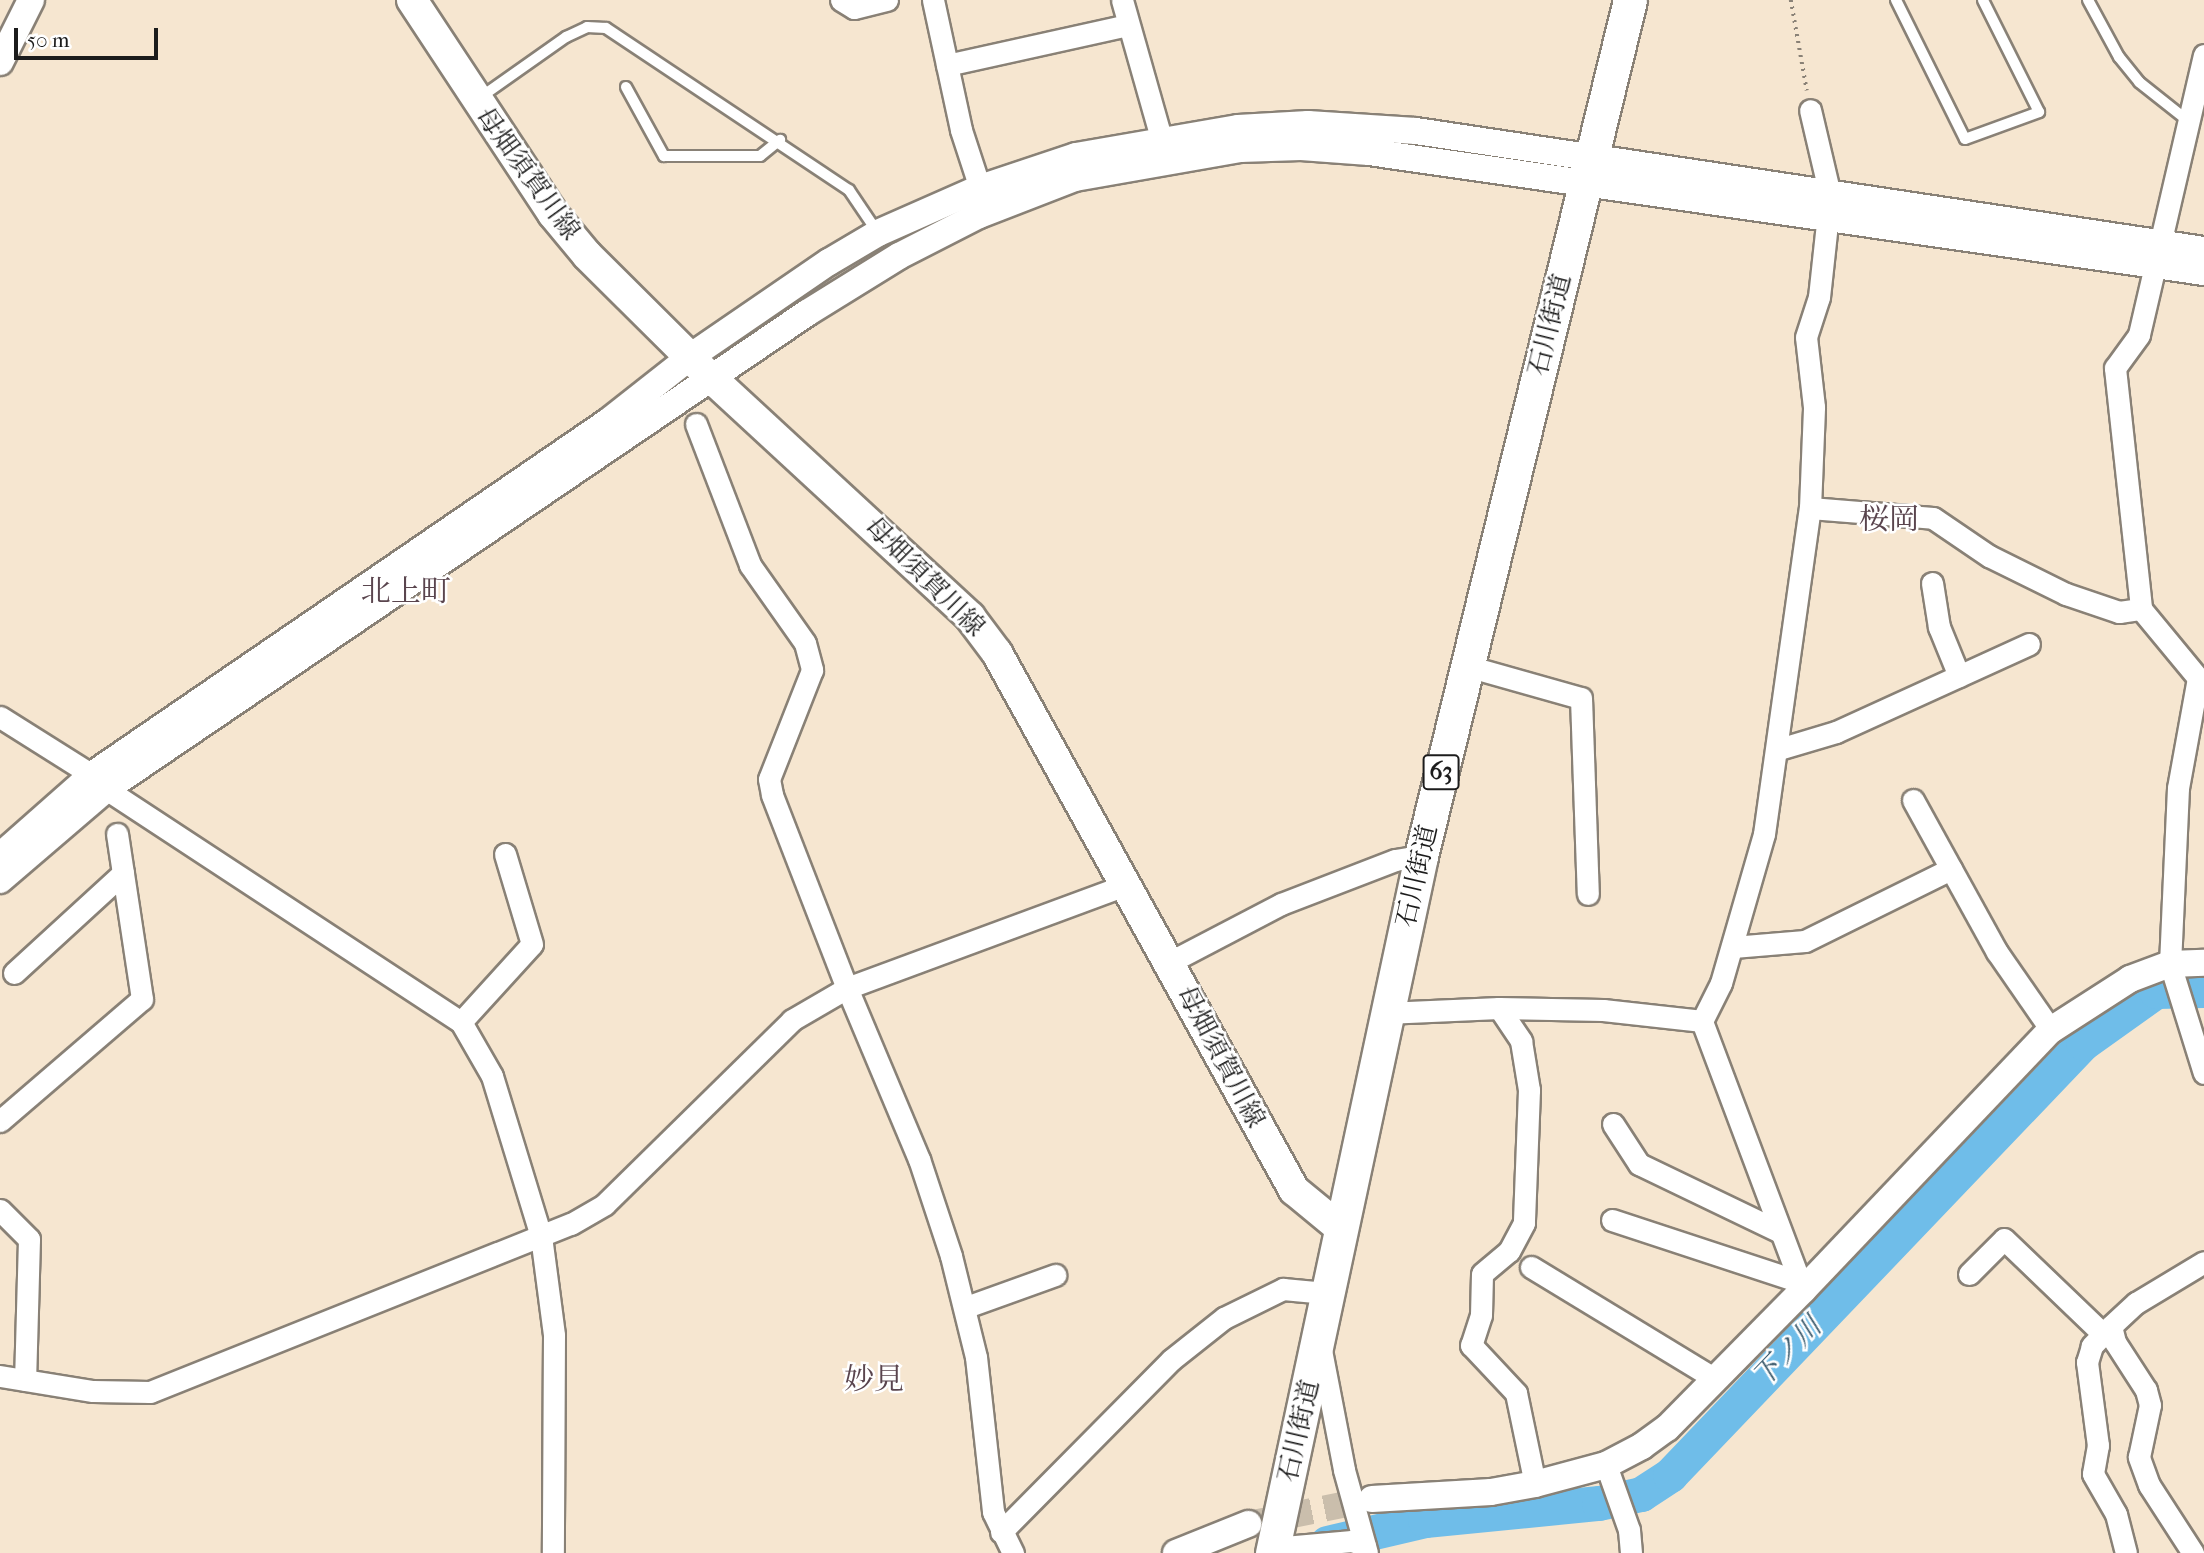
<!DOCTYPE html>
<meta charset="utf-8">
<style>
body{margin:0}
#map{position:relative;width:2204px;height:1553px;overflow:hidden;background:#f6e6d0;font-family:"IM FELL French Canon","Noto Serif JP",serif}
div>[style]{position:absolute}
.river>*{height:35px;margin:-17.5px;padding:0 17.5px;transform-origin:17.5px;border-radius:17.5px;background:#6fbde9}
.tertiary-tunnel>*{height:26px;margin-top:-13px;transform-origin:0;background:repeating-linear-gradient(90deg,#cabeac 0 26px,transparent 0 39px)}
.path>*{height:3.5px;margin-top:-1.75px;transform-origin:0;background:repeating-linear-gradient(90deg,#898176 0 2px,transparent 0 7px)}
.roads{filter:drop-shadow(2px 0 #898176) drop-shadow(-2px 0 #898176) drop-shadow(0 2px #898176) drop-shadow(0 -2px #898176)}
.service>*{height:10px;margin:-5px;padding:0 5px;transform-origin:5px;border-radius:5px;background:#fff}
.minor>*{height:21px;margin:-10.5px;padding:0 10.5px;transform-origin:10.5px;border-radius:10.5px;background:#fff}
.tertiary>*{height:26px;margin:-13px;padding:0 13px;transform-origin:13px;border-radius:13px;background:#fff}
.secondary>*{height:30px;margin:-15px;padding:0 15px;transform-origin:15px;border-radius:15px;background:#fff}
.primary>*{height:33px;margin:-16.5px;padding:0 16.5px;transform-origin:16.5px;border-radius:16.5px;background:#fff}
span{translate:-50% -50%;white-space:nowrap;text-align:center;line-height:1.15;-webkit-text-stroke:5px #fff;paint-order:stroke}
.shield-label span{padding:2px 5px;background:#fff;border:2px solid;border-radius:5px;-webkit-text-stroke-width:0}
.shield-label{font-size:24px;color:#1c1c1c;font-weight:700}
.street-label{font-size:26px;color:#1c1c1c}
.water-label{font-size:28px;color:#3d5c6e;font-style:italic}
.quarter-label{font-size:30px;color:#5a454e}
.scale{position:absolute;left:14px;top:28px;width:144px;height:32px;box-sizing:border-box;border:4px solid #1c1c1c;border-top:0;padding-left:9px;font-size:21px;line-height:24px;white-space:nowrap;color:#1c1c1c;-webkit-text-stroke:5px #fff;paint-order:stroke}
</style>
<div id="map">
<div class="river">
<div style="left:1327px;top:1543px;width:101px;rotate:-13.2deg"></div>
<div style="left:1425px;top:1520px;width:175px;rotate:-5.6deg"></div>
<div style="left:1599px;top:1503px;width:43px;rotate:-12.1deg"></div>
<div style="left:1641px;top:1494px;width:35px;rotate:-33deg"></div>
<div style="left:1670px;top:1475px;width:598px;rotate:-46.29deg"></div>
<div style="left:2083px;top:1043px;width:90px;rotate:-35.5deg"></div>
<div style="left:2156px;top:991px;width:48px;rotate:-1.2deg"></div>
</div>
<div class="tertiary-tunnel">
<div style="left:1248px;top:1524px;width:126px;rotate:-11.4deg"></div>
</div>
<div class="path">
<div style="left:1791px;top:0;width:92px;rotate:80deg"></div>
</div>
<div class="roads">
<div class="service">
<div style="left:1896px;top:0;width:155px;rotate:63.6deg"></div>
<div style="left:1965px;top:139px;width:79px;rotate:-20deg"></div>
<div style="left:2039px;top:112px;width:125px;rotate:-116.6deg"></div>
<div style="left:2088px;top:0;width:65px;rotate:61.5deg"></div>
<div style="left:2119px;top:57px;width:32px;rotate:51deg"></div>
<div style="left:2139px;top:82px;width:61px;rotate:38.4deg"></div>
<div style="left:626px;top:87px;width:79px;rotate:61.2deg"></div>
<div style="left:664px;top:156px;width:96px"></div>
<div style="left:760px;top:156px;width:26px;rotate:-39deg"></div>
<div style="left:478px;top:99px;width:108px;rotate:-35.2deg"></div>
<div style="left:566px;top:37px;width:23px;rotate:-25deg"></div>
<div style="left:587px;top:27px;width:19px;rotate:3deg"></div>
<div style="left:606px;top:28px;width:292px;rotate:33.7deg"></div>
<div style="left:849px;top:190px;width:52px;rotate:56deg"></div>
</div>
<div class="minor">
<div style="left:841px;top:0;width:15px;rotate:32deg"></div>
<div style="left:854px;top:8px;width:34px;rotate:-14deg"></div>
<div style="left:933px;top:0;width:133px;rotate:77.8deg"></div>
<div style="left:961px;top:130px;width:61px;rotate:71.9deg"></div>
<div style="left:1122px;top:0;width:143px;rotate:74.2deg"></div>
<div style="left:2204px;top:55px;width:287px;rotate:103.1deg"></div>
<div style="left:2139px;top:335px;width:41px;rotate:126deg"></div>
<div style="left:2115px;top:368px;width:242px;rotate:83.8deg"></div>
<div style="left:2141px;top:609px;width:89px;rotate:50.4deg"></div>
<div style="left:2198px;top:678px;width:112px;rotate:100.3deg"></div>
<div style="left:2178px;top:788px;width:176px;rotate:92.6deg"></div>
<div style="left:2170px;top:964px;width:114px;rotate:72.7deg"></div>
<div style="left:947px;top:65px;width:185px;rotate:-12.5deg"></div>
<div style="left:696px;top:424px;width:151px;rotate:69deg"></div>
<div style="left:750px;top:565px;width:95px;rotate:54.8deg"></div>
<div style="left:805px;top:643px;width:28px;rotate:75deg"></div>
<div style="left:812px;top:670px;width:117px;rotate:111.5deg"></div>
<div style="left:769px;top:779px;width:16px;rotate:79deg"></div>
<div style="left:772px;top:795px;width:207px;rotate:68.8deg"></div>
<div style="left:847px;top:988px;width:186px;rotate:67.2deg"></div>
<div style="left:919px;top:1159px;width:102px;rotate:71.7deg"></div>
<div style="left:951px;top:1256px;width:104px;rotate:76.1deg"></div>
<div style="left:976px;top:1357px;width:156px;rotate:83.7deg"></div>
<div style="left:993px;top:1512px;width:46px;rotate:64deg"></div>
<div style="left:1810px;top:508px;width:123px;rotate:4.6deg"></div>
<div style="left:1933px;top:518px;width:68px;rotate:34.2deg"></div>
<div style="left:1989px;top:556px;width:86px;rotate:26.3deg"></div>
<div style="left:2066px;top:594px;width:56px;rotate:18.8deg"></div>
<div style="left:2119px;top:612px;width:22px;rotate:-8deg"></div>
<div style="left:1932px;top:583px;width:45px;rotate:81deg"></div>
<div style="left:1939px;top:627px;width:53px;rotate:67.8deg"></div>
<div style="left:1467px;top:666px;width:118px;rotate:15.7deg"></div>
<div style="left:1581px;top:698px;width:196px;rotate:88deg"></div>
<div style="left:0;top:717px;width:109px;rotate:32.2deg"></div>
<div style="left:1779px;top:749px;width:59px;rotate:-16.6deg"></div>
<div style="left:1836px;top:732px;width:212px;rotate:-24.5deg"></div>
<div style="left:106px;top:789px;width:425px;rotate:33.3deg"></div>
<div style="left:461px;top:1022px;width:62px;rotate:60.1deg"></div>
<div style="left:492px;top:1076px;width:167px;rotate:73deg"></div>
<div style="left:541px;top:1236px;width:100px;rotate:82.5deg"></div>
<div style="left:554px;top:1335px;width:218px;rotate:90.3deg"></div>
<div style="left:1913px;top:800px;width:174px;rotate:61.1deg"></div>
<div style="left:1997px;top:952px;width:95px;rotate:55.3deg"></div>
<div style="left:1733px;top:947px;width:72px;rotate:-4.8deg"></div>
<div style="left:1805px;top:941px;width:163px;rotate:-26.3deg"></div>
<div style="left:1170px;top:962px;width:125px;rotate:-27.6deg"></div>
<div style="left:1281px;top:904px;width:122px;rotate:-21.1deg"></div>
<div style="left:1395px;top:860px;width:26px;rotate:-9deg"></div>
<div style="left:14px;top:973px;width:148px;rotate:-42.5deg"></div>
<div style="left:1499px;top:1008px;width:40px;rotate:56deg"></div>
<div style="left:1521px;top:1041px;width:50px;rotate:80.7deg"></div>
<div style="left:1529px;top:1090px;width:133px;rotate:92.2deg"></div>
<div style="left:1524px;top:1223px;width:32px;rotate:118deg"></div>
<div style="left:1509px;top:1251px;width:35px;rotate:140deg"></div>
<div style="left:1482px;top:1274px;width:41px;rotate:91.4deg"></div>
<div style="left:1481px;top:1315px;width:32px;rotate:108deg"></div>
<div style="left:1471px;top:1345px;width:66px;rotate:46.8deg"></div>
<div style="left:1516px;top:1393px;width:93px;rotate:78.2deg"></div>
<div style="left:1385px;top:1013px;width:114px;rotate:-2.5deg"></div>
<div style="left:1499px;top:1008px;width:104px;rotate:1.1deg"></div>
<div style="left:1603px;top:1010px;width:100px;rotate:6.3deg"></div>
<div style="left:461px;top:1022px;width:105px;rotate:-47.7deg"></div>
<div style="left:532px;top:944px;width:94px;rotate:-106.7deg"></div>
<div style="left:0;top:1121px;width:187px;rotate:-40.7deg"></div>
<div style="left:142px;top:999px;width:167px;rotate:-98.6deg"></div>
<div style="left:1613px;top:1124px;width:48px;rotate:57deg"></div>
<div style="left:1639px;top:1164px;width:154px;rotate:25.7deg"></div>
<div style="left:0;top:1210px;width:41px;rotate:45deg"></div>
<div style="left:29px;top:1239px;width:141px;rotate:91.6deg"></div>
<div style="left:1612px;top:1220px;width:196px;rotate:18.2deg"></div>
<div style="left:1531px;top:1267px;width:215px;rotate:31.3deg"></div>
<div style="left:1969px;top:1274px;width:49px;rotate:-45deg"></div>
<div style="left:2004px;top:1239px;width:137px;rotate:43.8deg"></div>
<div style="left:1803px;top:1290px;width:287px;rotate:-110.6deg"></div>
<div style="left:1702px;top:1021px;width:42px;rotate:-63.4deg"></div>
<div style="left:1721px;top:983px;width:155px;rotate:-73.9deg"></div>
<div style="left:1764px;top:834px;width:329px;rotate:-82deg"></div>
<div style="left:1810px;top:508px;width:101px;rotate:-87.7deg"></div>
<div style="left:1814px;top:407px;width:70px;rotate:-96.5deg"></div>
<div style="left:1806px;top:337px;width:42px;rotate:-72deg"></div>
<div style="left:1819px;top:297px;width:103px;rotate:-83.8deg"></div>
<div style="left:1830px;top:195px;width:87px;rotate:-103.2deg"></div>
<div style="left:966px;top:1307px;width:95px;rotate:-19.8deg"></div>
<div style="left:2111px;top:1326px;width:28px;rotate:134deg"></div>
<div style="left:2092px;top:1346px;width:17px;rotate:107deg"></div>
<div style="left:2087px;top:1362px;width:84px;rotate:82.5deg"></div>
<div style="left:2098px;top:1445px;width:29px;rotate:100deg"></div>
<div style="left:2093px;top:1474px;width:46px;rotate:60.1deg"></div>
<div style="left:2116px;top:1514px;width:40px;rotate:75.6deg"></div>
<div style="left:1321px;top:1350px;width:122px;rotate:79.1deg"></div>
<div style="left:1344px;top:1470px;width:86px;rotate:74.5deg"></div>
<div style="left:0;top:1376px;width:94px;rotate:9.2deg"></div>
<div style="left:93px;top:1391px;width:57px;rotate:1deg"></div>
<div style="left:150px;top:1392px;width:453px;rotate:-21.8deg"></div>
<div style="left:571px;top:1224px;width:39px;rotate:-30deg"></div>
<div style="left:605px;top:1204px;width:262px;rotate:-44.5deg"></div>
<div style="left:792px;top:1020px;width:64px;rotate:-30.2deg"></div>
<div style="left:847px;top:988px;width:300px;rotate:-20.3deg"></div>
<div style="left:1606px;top:1465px;width:69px;rotate:70.5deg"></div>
<div style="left:1629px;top:1530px;width:23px;rotate:85deg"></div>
<div style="left:1001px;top:1532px;width:242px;rotate:-45.3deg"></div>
<div style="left:1171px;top:1360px;width:68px;rotate:-38.4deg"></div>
<div style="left:1224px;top:1318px;width:66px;rotate:-26.2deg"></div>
<div style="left:1283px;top:1289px;width:43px;rotate:5.3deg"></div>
<div style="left:1273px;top:1548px;width:79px;rotate:-5.1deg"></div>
<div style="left:1352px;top:1541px;width:14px;rotate:21deg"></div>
<div style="left:2193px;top:1553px;width:81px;rotate:-122.9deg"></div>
<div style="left:2149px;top:1485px;width:30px;rotate:-110deg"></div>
<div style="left:2139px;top:1457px;width:53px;rotate:-78.1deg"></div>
<div style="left:2150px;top:1405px;width:16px;rotate:-105deg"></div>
<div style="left:2146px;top:1390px;width:57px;rotate:-122.9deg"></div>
<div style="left:2115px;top:1342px;width:16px;rotate:-104deg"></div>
<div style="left:2111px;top:1326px;width:34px;rotate:-43deg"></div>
<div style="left:2136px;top:1303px;width:79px;rotate:-31.1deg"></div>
</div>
<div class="tertiary">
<div style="left:0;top:62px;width:69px;rotate:-63.4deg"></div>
<div style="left:0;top:856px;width:123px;rotate:-41.4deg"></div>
<div style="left:92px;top:775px;width:627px;rotate:-34.4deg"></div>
<div style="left:609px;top:421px;width:103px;rotate:-38.3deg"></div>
<div style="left:690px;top:357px;width:168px;rotate:-34.4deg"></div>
<div style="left:829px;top:262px;width:57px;rotate:-30.6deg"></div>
<div style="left:878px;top:233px;width:111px;rotate:-23.8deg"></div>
<div style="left:980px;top:188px;width:101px;rotate:-18.4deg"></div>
<div style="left:1076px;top:156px;width:164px;rotate:-9.8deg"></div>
<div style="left:1238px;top:128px;width:70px;rotate:-3.3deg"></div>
<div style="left:1308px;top:124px;width:108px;rotate:3.7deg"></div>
<div style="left:1416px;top:131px;width:797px;rotate:8.59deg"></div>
<div style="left:0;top:880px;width:140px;rotate:-40.6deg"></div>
<div style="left:106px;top:789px;width:847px;rotate:-34.18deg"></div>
<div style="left:807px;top:313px;width:108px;rotate:-31.8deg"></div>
<div style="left:899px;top:256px;width:90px;rotate:-27.1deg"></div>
<div style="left:979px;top:215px;width:103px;rotate:-21.1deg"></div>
<div style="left:1075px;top:178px;width:168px;rotate:-10deg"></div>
<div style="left:1240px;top:149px;width:61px;rotate:-1.9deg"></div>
<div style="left:1301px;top:147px;width:68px;rotate:4.2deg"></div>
<div style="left:1369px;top:152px;width:844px;rotate:8.18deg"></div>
<div style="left:1372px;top:1499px;width:119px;rotate:-3.4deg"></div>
<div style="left:1491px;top:1492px;width:45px;rotate:-10.3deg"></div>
<div style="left:1535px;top:1484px;width:73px;rotate:-15deg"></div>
<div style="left:1606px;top:1465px;width:41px;rotate:-27.8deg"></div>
<div style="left:1642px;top:1446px;width:31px;rotate:-36deg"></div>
<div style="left:1667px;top:1428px;width:194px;rotate:-45.4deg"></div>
<div style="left:1803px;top:1290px;width:359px;rotate:-46.4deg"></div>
<div style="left:2051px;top:1030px;width:94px;rotate:-32.8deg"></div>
<div style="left:2130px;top:979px;width:43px;rotate:-20.6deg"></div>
<div style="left:2170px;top:964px;width:34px;rotate:-2deg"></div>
<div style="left:1176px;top:1553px;width:78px;rotate:-21.9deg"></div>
</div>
<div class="secondary">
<div style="left:412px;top:0;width:256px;rotate:56.6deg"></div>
<div style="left:553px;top:214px;width:53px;rotate:50.3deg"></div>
<div style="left:587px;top:255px;width:169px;rotate:44.8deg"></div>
<div style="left:707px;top:374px;width:358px;rotate:42.7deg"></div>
<div style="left:970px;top:617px;width:45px;rotate:53.1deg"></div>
<div style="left:997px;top:653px;width:614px;rotate:61.05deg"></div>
<div style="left:1294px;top:1190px;width:58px;rotate:39.4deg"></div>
</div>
<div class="primary">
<div style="left:1272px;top:1553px;width:713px;rotate:-77.93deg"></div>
<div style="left:1421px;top:856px;width:881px;rotate:-76.28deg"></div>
</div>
</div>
<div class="shield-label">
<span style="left:1441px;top:772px">63</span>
</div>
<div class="street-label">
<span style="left:528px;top:174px;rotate:54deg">母畑須賀川線</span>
<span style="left:1550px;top:325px;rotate:-76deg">石川街道</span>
<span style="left:925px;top:577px;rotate:45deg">母畑須賀川線</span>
<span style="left:1417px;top:876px;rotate:-77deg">石川街道</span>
<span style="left:1221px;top:1057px;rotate:62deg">母畑須賀川線</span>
<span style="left:1299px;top:1431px;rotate:-77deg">石川街道</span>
</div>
<div class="water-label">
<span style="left:1787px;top:1352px;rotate:-46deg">下ノ川</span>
</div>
<div class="quarter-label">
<span style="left:1889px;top:520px">桜岡</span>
<span style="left:406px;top:592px">北上町</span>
<span style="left:874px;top:1380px">妙見</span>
</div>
<div class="scale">50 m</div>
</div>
